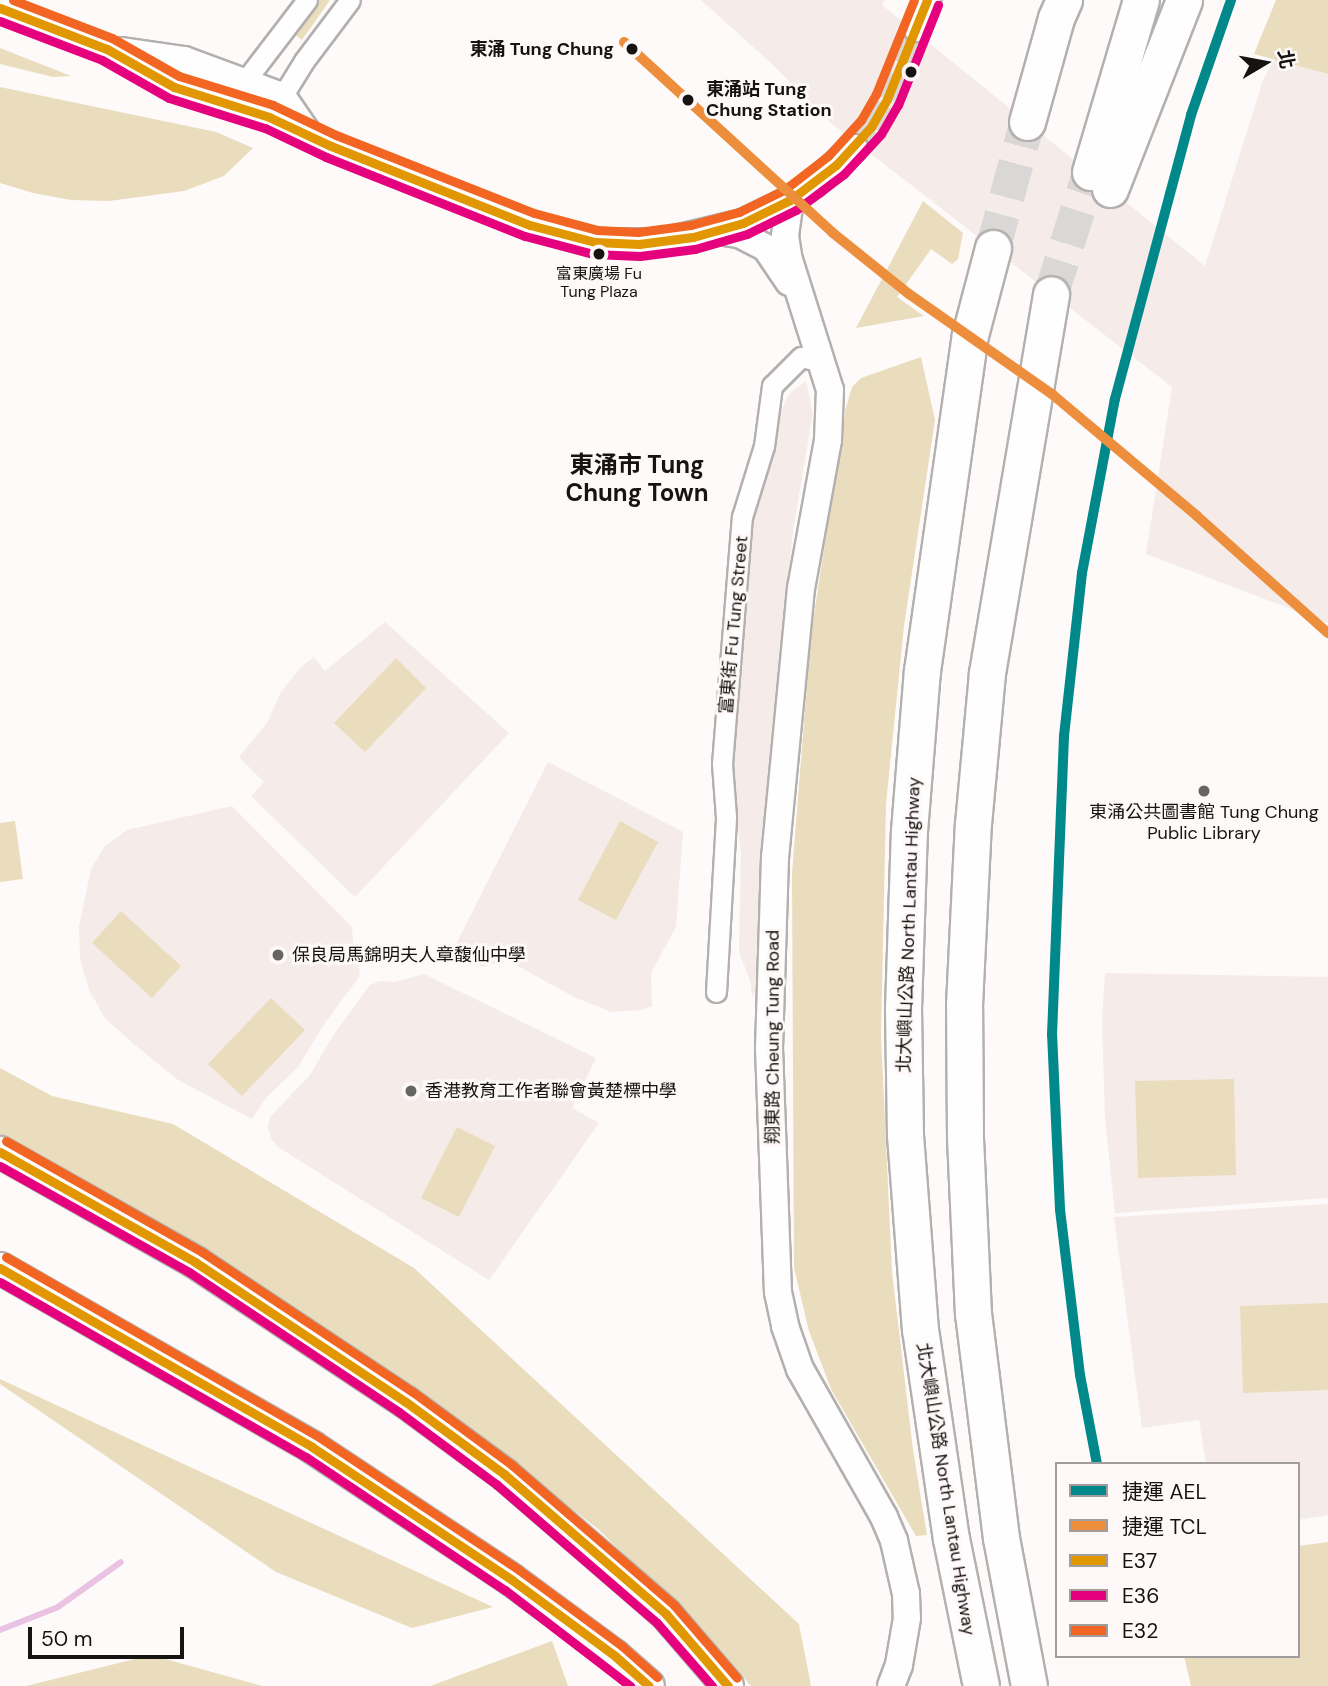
<!DOCTYPE html>
<meta charset="utf-8">
<style>
body{margin:0}
#map{position:relative;width:1328px;height:1686px;overflow:hidden;background:#fdfaf9;font-family:"DM Sans","Noto Sans TC",sans-serif}
div>[style]{position:absolute}
.built>*{inset:0;background:#f5ebe9}
.green>*{inset:0;background:#eaddbd}
.stream>*{height:6px;margin:-3px;padding:0 3px;transform-origin:3px;border-radius:3px;background:#e9c3e1}
.secondary-tunnel>*{height:26px;margin-top:-13px;transform-origin:0;background:repeating-linear-gradient(90deg,#dad8d6 0 26px,transparent 0 39px)}
.highway-tunnel>*{height:35px;margin-top:-17.5px;transform-origin:0;background:repeating-linear-gradient(90deg,#dad8d6 0 35px,transparent 0 53px)}
.roads{filter:drop-shadow(2px 0 #b3b0af) drop-shadow(-2px 0 #b3b0af) drop-shadow(0 2px #b3b0af) drop-shadow(0 -2px #b3b0af)}
.street>*{height:19px;margin:-9.5px;padding:0 9.5px;transform-origin:9.5px;border-radius:9.5px;background:#fffefe}
.secondary>*{height:26px;margin:-13px;padding:0 13px;transform-origin:13px;border-radius:13px;background:#fffefe}
.primary>*{height:30px;margin:-15px;padding:0 15px;transform-origin:15px;border-radius:15px;background:#fffefe}
.highway>*{height:35px;margin:-17.5px;padding:0 17.5px;transform-origin:17.5px;border-radius:17.5px;background:#fffefe}
.bus-1>*{height:9px;margin:-4.5px;padding:0 4.5px;transform-origin:4.5px;border-radius:4.5px;background:#e09702}
.bus-2>*{height:9px;margin:-4.5px;padding:0 4.5px;transform-origin:4.5px;border-radius:4.5px;background:#e5007d}
.bus-3>*{height:9px;margin:-4.5px;padding:0 4.5px;transform-origin:4.5px;border-radius:4.5px;background:#f26522}
.metro-1>*{height:10px;margin:-5px;padding:0 5px;transform-origin:5px;border-radius:5px;background:#00888a}
.metro-2>*{height:10px;margin:-5px;padding:0 5px;transform-origin:5px;border-radius:5px;background:#ec8e3c}
.dots>*{width:19px;height:19px;translate:-50% -50%;box-sizing:border-box;border:4px solid #fef9f8;border-radius:50%}
span{translate:-50% -50%;white-space:nowrap;text-align:center;line-height:1.15;-webkit-text-stroke:6px #fef9f8;paint-order:stroke}
.bus-label{font-size:16px;color:#161413}
.stop-label{font-size:18px;color:#161413;font-weight:700}
.right{translate:-100% -50%;text-align:right}
.left{translate:0 -50%;text-align:left}
.street-label{font-size:18px;color:#161413}
.poi-label{font-size:18px;color:#161413}
.district-label{font-size:24px;color:#161413;font-weight:700}
.legend{position:absolute;left:1055px;top:1462px;width:245px;height:196px;box-sizing:border-box;background:#fef9f8;border:2px solid #a19d9c;margin:0;padding:9px 12px;list-style:none;font-size:21px;color:#161413}
.legend li{display:flex;align-items:center;gap:14px;height:35px}
.legend b{width:35px;border:2px solid #a19d9c}
.north{position:absolute;left:1230px;top:28px;width:70px;height:70px;-webkit-text-stroke:5px #fef9f8;paint-order:stroke;rotate:80deg;font-size:19px;font-weight:700;line-height:28px;text-align:center;color:#161413}
.north::after{content:'';display:block;margin:auto;width:24px;height:32px;background:#161413;clip-path:polygon(50% 0,100% 100%,50% 72%,0 100%)}
.scale{position:absolute;left:28px;top:1627px;width:156px;height:32px;box-sizing:border-box;border:4px solid #161413;border-top:0;padding-left:9px;font-size:21px;line-height:24px;white-space:nowrap;color:#161413;-webkit-text-stroke:5px #fef9f8;paint-order:stroke}
</style>
<div id="map">
<div class="built">
<div style="clip-path:polygon(701px 0,884px 0,882px 5px,1205px 266px,1263px 80px,1275px 59px,1328px 74px,1328px 623px,1146px 554px,1172px 387px,831px 123px,771px 63px)"></div>
<div style="clip-path:polygon(806px 381px,813px 413px,793px 531px,766px 813px,760px 984px,752px 997px,750px 980px,739px 952px,741px 853px,731px 769px,753px 516px,783px 406px,789px 394px)"></div>
<div style="clip-path:polygon(385px 622px,509px 733px,355px 897px,251px 796px,264px 782px,239px 757px,267px 723px,281px 692px,301px 667px,314px 657px,325px 671px)"></div>
<div style="clip-path:polygon(548px 762px,683px 832px,676px 927px,651px 973px,652px 1006px,642px 1010px,611px 1012px,574px 997px,507px 960px,483px 967px,452px 952px)"></div>
<div style="clip-path:polygon(232px 806px,352px 927px,354px 957px,360px 970px,359px 977px,322px 1027px,299px 1066px,266px 1098px,252px 1119px,178px 1080px,129px 1040px,105px 1018px,89px 990px,80px 959px,79px 927px,91px 869px,105px 846px,127px 830px)"></div>
<div style="clip-path:polygon(1105px 973px,1328px 977px,1328px 1198px,1115px 1213px,1105px 1118px,1102px 1022px)"></div>
<div style="clip-path:polygon(424px 974px,596px 1058px,572px 1108px,599px 1123px,489px 1280px,278px 1147px,271px 1138px,268px 1128px,270px 1117px,310px 1075px,334px 1034px,370px 985px,380px 981px,395px 982px)"></div>
<div style="clip-path:polygon(1328px 1204px,1328px 1515px,1298px 1520px,1298px 1464px,1206px 1464px,1199px 1420px,1142px 1428px,1114px 1217px)"></div>
</div>
<div class="green">
<div style="clip-path:polygon(318px 0,330px 0,302px 40px,294px 34px)"></div>
<div style="clip-path:polygon(1276px 0,1328px 0,1328px 74px,1254px 54px)"></div>
<div style="clip-path:polygon(0 48px,71px 76px,53px 77px,0 64px)"></div>
<div style="clip-path:polygon(0 87px,216px 132px,253px 148px,224px 176px,184px 191px,109px 201px,71px 200px,33px 193px,0 183px)"></div>
<div style="clip-path:polygon(923px 201px,963px 233px,958px 259px,952px 264px,931px 249px,897px 297px,924px 316px,856px 328px)"></div>
<div style="clip-path:polygon(921px 357px,935px 420px,904px 626px,886px 804px,881px 1036px,892px 1272px,913px 1450px,927px 1535px,916px 1536px,831px 1389px,809px 1331px,794px 1268px,792px 873px,811px 634px,845px 411px,852px 387px,861px 378px)"></div>
<div style="clip-path:polygon(396px 658px,426px 688px,365px 752px,334px 723px)"></div>
<div style="clip-path:polygon(15px 821px,23px 879px,0 882px,0 823px)"></div>
<div style="clip-path:polygon(620px 821px,658px 842px,616px 920px,578px 900px)"></div>
<div style="clip-path:polygon(121px 911px,181px 966px,152px 998px,92px 943px)"></div>
<div style="clip-path:polygon(271px 998px,305px 1030px,242px 1096px,208px 1064px)"></div>
<div style="clip-path:polygon(0 1068px,52px 1096px,173px 1124px,414px 1268px,799px 1624px,811px 1686px,751px 1686px,714px 1644px,598px 1529px,463px 1426px,246px 1282px,48px 1161px,0 1137px)"></div>
<div style="clip-path:polygon(1234px 1079px,1236px 1175px,1138px 1178px,1135px 1081px)"></div>
<div style="clip-path:polygon(457px 1127px,495px 1146px,459px 1217px,421px 1198px)"></div>
<div style="clip-path:polygon(1328px 1303px,1328px 1390px,1243px 1393px,1240px 1306px)"></div>
<div style="clip-path:polygon(0 1379px,493px 1607px,412px 1628px,276px 1572px,0 1384px)"></div>
<div style="clip-path:polygon(1328px 1542px,1328px 1686px,1191px 1686px,1184px 1656px,1298px 1656px,1298px 1546px)"></div>
<div style="clip-path:polygon(552px 1641px,568px 1686px,430px 1686px)"></div>
<div style="clip-path:polygon(151px 1655px,262px 1686px,26px 1686px)"></div>
</div>
<div class="stream">
<div style="left:0;top:1630px;width:62px;rotate:-21.6deg"></div>
<div style="left:58px;top:1607px;width:77px;rotate:-35.5deg"></div>
</div>
<div class="secondary-tunnel">
<div style="left:854px;top:148px;width:27px;rotate:-51deg"></div>
<div style="left:871px;top:127px;width:32px;rotate:-60deg"></div>
<div style="left:887px;top:99px;width:77px;rotate:-67.1deg"></div>
</div>
<div class="highway-tunnel">
<div style="left:993px;top:248px;width:131px;rotate:-74.9deg"></div>
<div style="left:1051px;top:294px;width:128px;rotate:-72.3deg"></div>
</div>
<div class="roads">
<div class="street">
<div style="left:252px;top:92px;width:13px;rotate:-122deg"></div>
<div style="left:245px;top:81px;width:102px;rotate:-52.6deg"></div>
<div style="left:275px;top:108px;width:55px;rotate:-58.3deg"></div>
<div style="left:304px;top:61px;width:76px;rotate:-53deg"></div>
<div style="left:716px;top:992px;width:175px;rotate:-86.7deg"></div>
<div style="left:726px;top:817px;width:53px;rotate:-94.3deg"></div>
<div style="left:722px;top:764px;width:248px;rotate:-85.4deg"></div>
<div style="left:742px;top:517px;width:74px;rotate:-72.8deg"></div>
<div style="left:764px;top:446px;width:61px;rotate:-82.4deg"></div>
<div style="left:772px;top:386px;width:41px;rotate:-45deg"></div>
<div style="left:801px;top:357px;width:23px;rotate:13deg"></div>
</div>
<div class="secondary">
<div style="left:0;top:8px;width:115px;rotate:21deg"></div>
<div style="left:107px;top:49px;width:77px;rotate:29.6deg"></div>
<div style="left:174px;top:87px;width:100px;rotate:17.5deg"></div>
<div style="left:269px;top:117px;width:68px;rotate:25.1deg"></div>
<div style="left:331px;top:146px;width:214px;rotate:21.7deg"></div>
<div style="left:530px;top:225px;width:67px;rotate:14.7deg"></div>
<div style="left:595px;top:242px;width:68px"></div>
<div style="left:663px;top:242px;width:82px;rotate:-13.4deg"></div>
<div style="left:743px;top:223px;width:52px;rotate:-26.1deg"></div>
<div style="left:790px;top:200px;width:29px;rotate:-34deg"></div>
<div style="left:814px;top:184px;width:54px;rotate:-42deg"></div>
<div style="left:917px;top:28px;width:30px;rotate:-70deg"></div>
<div style="left:122px;top:51px;width:63px;rotate:8.3deg"></div>
<div style="left:184px;top:60px;width:104px;rotate:20.2deg"></div>
<div style="left:282px;top:96px;width:46px;rotate:55.6deg"></div>
<div style="left:790px;top:200px;width:36px;rotate:98deg"></div>
<div style="left:785px;top:236px;width:24px;rotate:81deg"></div>
<div style="left:789px;top:260px;width:136px;rotate:72.5deg"></div>
<div style="left:830px;top:390px;width:50px;rotate:92.3deg"></div>
<div style="left:828px;top:440px;width:150px;rotate:100.3deg"></div>
<div style="left:801px;top:588px;width:270px;rotate:95.5deg"></div>
<div style="left:775px;top:857px;width:191px;rotate:91.8deg"></div>
<div style="left:769px;top:1048px;width:244px;rotate:87.9deg"></div>
<div style="left:778px;top:1292px;width:35px;rotate:78deg"></div>
<div style="left:785px;top:1326px;width:46px;rotate:70.8deg"></div>
<div style="left:800px;top:1369px;width:170px;rotate:60.4deg"></div>
<div style="left:884px;top:1517px;width:26px;rotate:67deg"></div>
<div style="left:894px;top:1541px;width:54px;rotate:77.2deg"></div>
<div style="left:906px;top:1594px;width:24px;rotate:88deg"></div>
<div style="left:907px;top:1618px;width:48px;rotate:99.7deg"></div>
<div style="left:899px;top:1665px;width:22px;rotate:111deg"></div>
<div style="left:717px;top:231px;width:22px;rotate:8deg"></div>
<div style="left:739px;top:234px;width:30px;rotate:27deg"></div>
<div style="left:766px;top:248px;width:41px;rotate:55.9deg"></div>
</div>
<div class="primary">
<div style="left:0;top:1152px;width:224px;rotate:29.4deg"></div>
<div style="left:195px;top:1262px;width:253px;rotate:33.6deg"></div>
<div style="left:406px;top:1402px;width:122px;rotate:36.3deg"></div>
<div style="left:504px;top:1474px;width:214px;rotate:40.8deg"></div>
<div style="left:666px;top:1614px;width:95px;rotate:49.3deg"></div>
<div style="left:0;top:1268px;width:360px;rotate:29.8deg"></div>
<div style="left:312px;top:1447px;width:240px;rotate:33.6deg"></div>
<div style="left:512px;top:1580px;width:128px;rotate:36.4deg"></div>
<div style="left:615px;top:1656px;width:45px;rotate:41.4deg"></div>
</div>
<div class="highway">
<div style="left:1027px;top:122px;width:108px;rotate:-74.4deg"></div>
<div style="left:1056px;top:18px;width:20px;rotate:-66deg"></div>
<div style="left:1090px;top:172px;width:179px;rotate:-73.5deg"></div>
<div style="left:1110px;top:189px;width:203px;rotate:-68.6deg"></div>
<div style="left:981px;top:1686px;width:150px;rotate:-101.5deg"></div>
<div style="left:951px;top:1539px;width:211px;rotate:-98.4deg"></div>
<div style="left:920px;top:1330px;width:196px;rotate:-94.4deg"></div>
<div style="left:905px;top:1135px;width:126px;rotate:-90.9deg"></div>
<div style="left:903px;top:1009px;width:178px;rotate:-88.1deg"></div>
<div style="left:909px;top:831px;width:161px;rotate:-85.4deg"></div>
<div style="left:922px;top:671px;width:339px;rotate:-81.9deg"></div>
<div style="left:970px;top:335px;width:90px;rotate:-75.2deg"></div>
<div style="left:1029px;top:1686px;width:151px;rotate:-100.7deg"></div>
<div style="left:1001px;top:1538px;width:226px;rotate:-97.1deg"></div>
<div style="left:973px;top:1314px;width:177px;rotate:-92.6deg"></div>
<div style="left:965px;top:1137px;width:132px;rotate:-90.4deg"></div>
<div style="left:964px;top:1005px;width:181px;rotate:-87.2deg"></div>
<div style="left:973px;top:824px;width:152px;rotate:-84.7deg"></div>
<div style="left:987px;top:673px;width:384px;rotate:-80.4deg"></div>
</div>
</div>
<div class="bus-1">
<div style="left:0;top:8px;width:115px;rotate:21deg"></div>
<div style="left:107px;top:49px;width:77px;rotate:29.6deg"></div>
<div style="left:174px;top:87px;width:100px;rotate:17.5deg"></div>
<div style="left:269px;top:117px;width:68px;rotate:25.1deg"></div>
<div style="left:331px;top:146px;width:214px;rotate:21.7deg"></div>
<div style="left:530px;top:225px;width:67px;rotate:14.7deg"></div>
<div style="left:595px;top:242px;width:44px;rotate:2.6deg"></div>
<div style="left:639px;top:244px;width:54px;rotate:-7.4deg"></div>
<div style="left:693px;top:237px;width:52px;rotate:-15.6deg"></div>
<div style="left:743px;top:223px;width:52px;rotate:-26.1deg"></div>
<div style="left:790px;top:200px;width:58px;rotate:-37.3deg"></div>
<div style="left:836px;top:165px;width:52px;rotate:-47.4deg"></div>
<div style="left:871px;top:127px;width:32px;rotate:-60deg"></div>
<div style="left:887px;top:99px;width:107px;rotate:-68deg"></div>
<div style="left:0;top:1152px;width:224px;rotate:29.4deg"></div>
<div style="left:195px;top:1262px;width:253px;rotate:33.6deg"></div>
<div style="left:406px;top:1402px;width:122px;rotate:36.3deg"></div>
<div style="left:504px;top:1474px;width:214px;rotate:40.8deg"></div>
<div style="left:666px;top:1614px;width:95px;rotate:49.3deg"></div>
<div style="left:0;top:1268px;width:360px;rotate:29.8deg"></div>
<div style="left:312px;top:1447px;width:240px;rotate:33.6deg"></div>
<div style="left:512px;top:1580px;width:128px;rotate:36.4deg"></div>
<div style="left:615px;top:1656px;width:45px;rotate:41.4deg"></div>
</div>
<div class="bus-2">
<div style="left:0;top:21px;width:109px;rotate:20.9deg"></div>
<div style="left:102px;top:60px;width:77px;rotate:29.6deg"></div>
<div style="left:169px;top:98px;width:101px;rotate:17.4deg"></div>
<div style="left:265px;top:128px;width:68px;rotate:25.4deg"></div>
<div style="left:326px;top:157px;width:214px;rotate:21.7deg"></div>
<div style="left:525px;top:236px;width:70px;rotate:14.8deg"></div>
<div style="left:593px;top:254px;width:47px;rotate:2.4deg"></div>
<div style="left:640px;top:256px;width:55px;rotate:-7.3deg"></div>
<div style="left:695px;top:249px;width:54px;rotate:-16.1deg"></div>
<div style="left:747px;top:234px;width:55px;rotate:-26.1deg"></div>
<div style="left:796px;top:210px;width:60px;rotate:-36.9deg"></div>
<div style="left:844px;top:174px;width:54px;rotate:-47.2deg"></div>
<div style="left:881px;top:134px;width:34px;rotate:-60deg"></div>
<div style="left:898px;top:105px;width:108px;rotate:-68.2deg"></div>
<div style="left:0;top:1166px;width:217px;rotate:29.3deg"></div>
<div style="left:189px;top:1272px;width:252px;rotate:33.7deg"></div>
<div style="left:399px;top:1412px;width:121px;rotate:36.6deg"></div>
<div style="left:496px;top:1484px;width:213px;rotate:40.8deg"></div>
<div style="left:657px;top:1623px;width:84px;rotate:48.9deg"></div>
<div style="left:0;top:1282px;width:353px;rotate:29.8deg"></div>
<div style="left:306px;top:1457px;width:239px;rotate:33.8deg"></div>
<div style="left:505px;top:1590px;width:158px;rotate:37.5deg"></div>
</div>
<div class="bus-3">
<div style="left:13px;top:0;width:106px;rotate:21deg"></div>
<div style="left:112px;top:38px;width:77px;rotate:29.6deg"></div>
<div style="left:179px;top:76px;width:98px;rotate:17.1deg"></div>
<div style="left:273px;top:105px;width:70px;rotate:25.5deg"></div>
<div style="left:336px;top:135px;width:213px;rotate:21.5deg"></div>
<div style="left:534px;top:213px;width:65px;rotate:15.1deg"></div>
<div style="left:597px;top:230px;width:41px;rotate:2.8deg"></div>
<div style="left:638px;top:232px;width:53px;rotate:-7.5deg"></div>
<div style="left:691px;top:225px;width:50px;rotate:-15.2deg"></div>
<div style="left:739px;top:212px;width:50px;rotate:-26.1deg"></div>
<div style="left:784px;top:190px;width:56px;rotate:-37.7deg"></div>
<div style="left:828px;top:156px;width:49px;rotate:-47.5deg"></div>
<div style="left:861px;top:120px;width:30px;rotate:-60deg"></div>
<div style="left:876px;top:94px;width:101px;rotate:-68deg"></div>
<div style="left:6px;top:1141px;width:225px;rotate:29.5deg"></div>
<div style="left:202px;top:1252px;width:253px;rotate:33.6deg"></div>
<div style="left:413px;top:1392px;width:123px;rotate:36.4deg"></div>
<div style="left:512px;top:1465px;width:214px;rotate:40.8deg"></div>
<div style="left:674px;top:1605px;width:96px;rotate:49.2deg"></div>
<div style="left:6px;top:1257px;width:361px;rotate:29.9deg"></div>
<div style="left:319px;top:1437px;width:240px;rotate:33.6deg"></div>
<div style="left:519px;top:1570px;width:128px;rotate:36.4deg"></div>
<div style="left:622px;top:1646px;width:47px;rotate:41.5deg"></div>
</div>
<div class="metro-1">
<div style="left:1097px;top:1464px;width:91px;rotate:-100.8deg"></div>
<div style="left:1080px;top:1375px;width:167px;rotate:-96.9deg"></div>
<div style="left:1060px;top:1209px;width:174px;rotate:-92.6deg"></div>
<div style="left:1052px;top:1035px;width:299px;rotate:-87.7deg"></div>
<div style="left:1064px;top:736px;width:164px;rotate:-83.7deg"></div>
<div style="left:1082px;top:573px;width:177px;rotate:-79.3deg"></div>
<div style="left:1115px;top:399px;width:294px;rotate:-75deg"></div>
<div style="left:1191px;top:115px;width:122px;rotate:-70.8deg"></div>
</div>
<div class="metro-2">
<div style="left:624px;top:42px;width:283px;rotate:42.4deg"></div>
<div style="left:833px;top:233px;width:97px;rotate:38.8deg"></div>
<div style="left:909px;top:294px;width:176px;rotate:35deg"></div>
<div style="left:1053px;top:395px;width:188px;rotate:40deg"></div>
<div style="left:1197px;top:516px;width:176px;rotate:41.8deg"></div>
</div>
<div class="dots">
<div style="left:632px;top:49px;background:#161413"></div>
<div style="left:911px;top:72px;background:#161413"></div>
<div style="left:688px;top:100px;background:#161413"></div>
<div style="left:599px;top:254px;background:#161413"></div>
<div style="left:1204px;top:791px;background:#676464"></div>
<div style="left:278px;top:955px;background:#676464"></div>
<div style="left:411px;top:1091px;background:#676464"></div>
</div>
<div class="bus-label">
<span style="left:599px;top:283px">富東廣場 Fu<br>Tung Plaza</span>
</div>
<div class="stop-label">
<span class="right" style="left:614px;top:49px">東涌 Tung Chung</span>
<span class="left" style="left:706px;top:100px">東涌站 Tung<br>Chung Station</span>
</div>
<div class="street-label">
<span style="left:734px;top:625px;rotate:-85deg">富東街 Fu Tung Street</span>
<span style="left:909px;top:925px;rotate:-88deg">北大嶼山公路 North Lantau Highway</span>
<span style="left:773px;top:1037px;rotate:-90deg">翔東路 Cheung Tung Road</span>
<span style="left:946px;top:1489px;rotate:81deg">北大嶼山公路 North Lantau Highway</span>
</div>
<div class="poi-label">
<span style="left:1204px;top:823px">東涌公共圖書館 Tung Chung<br>Public Library</span>
<span class="left" style="left:292px;top:955px">保良局馬錦明夫人章馥仙中學</span>
<span class="left" style="left:425px;top:1091px">香港教育工作者聯會黃楚標中學</span>
</div>
<div class="district-label">
<span style="left:637px;top:479px">東涌市 Tung<br>Chung Town</span>
</div>
<ul class="legend">
<li><b style="height:9px;background:#00888a"></b>捷運 AEL</li>
<li><b style="height:9px;background:#ec8e3c"></b>捷運 TCL</li>
<li><b style="height:9px;background:#e09702"></b>E37</li>
<li><b style="height:9px;background:#e5007d"></b>E36</li>
<li><b style="height:9px;background:#f26522"></b>E32</li>
</ul>
<div class="north">北</div>
<div class="scale">50 m</div>
</div>
